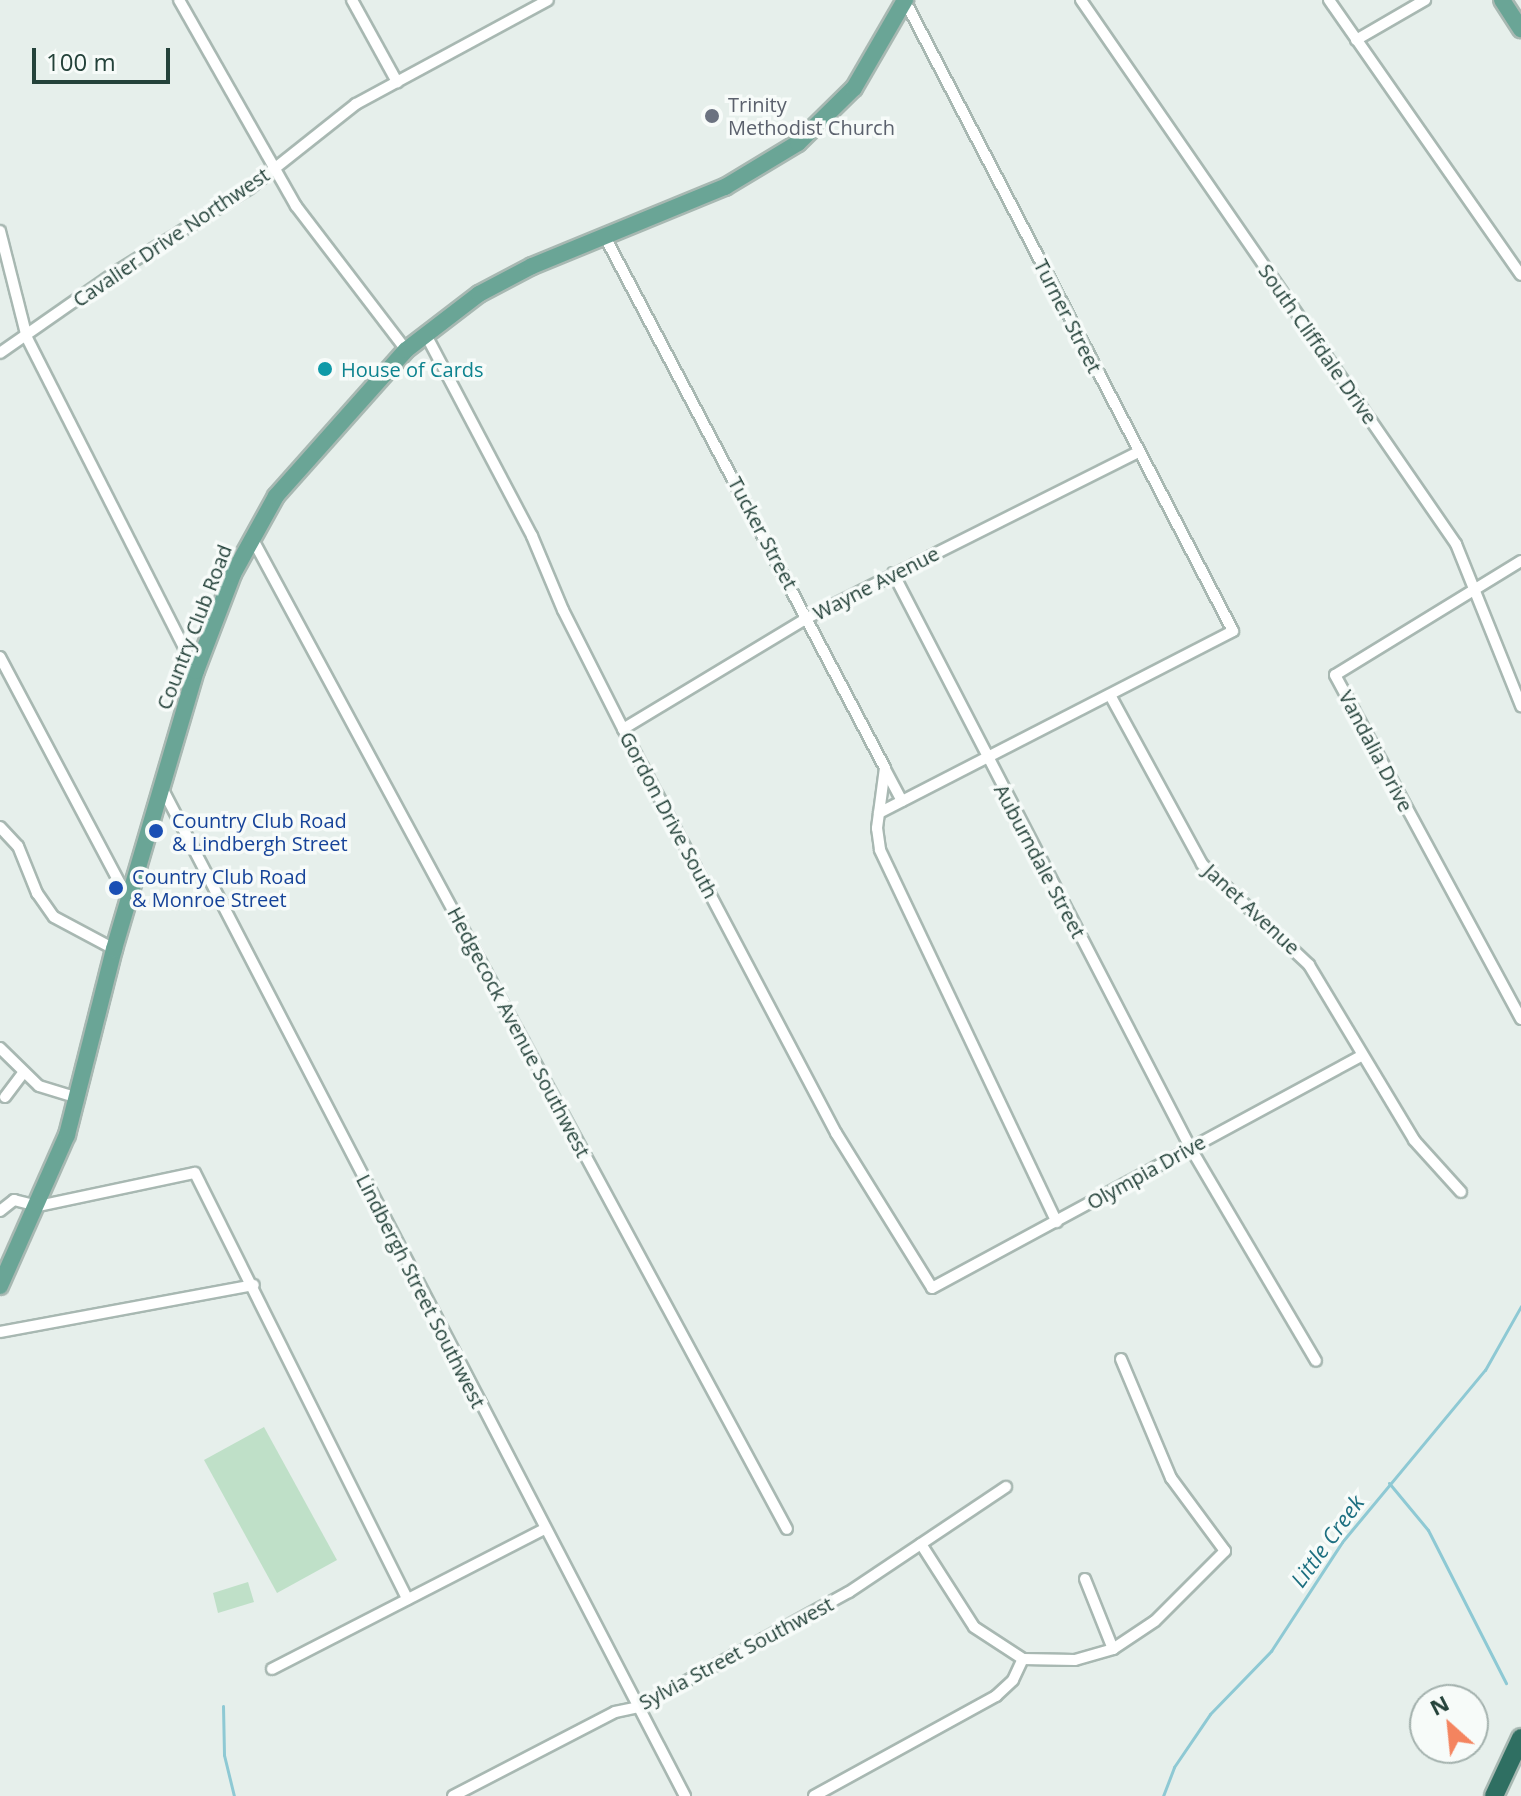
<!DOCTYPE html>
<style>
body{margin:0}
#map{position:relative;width:1521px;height:1796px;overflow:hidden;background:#e6efeb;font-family:"Open Sans",sans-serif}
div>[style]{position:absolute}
.green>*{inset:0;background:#bfe0c8}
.stream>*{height:3px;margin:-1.5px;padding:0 1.5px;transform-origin:1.5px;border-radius:1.5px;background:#8ec9d4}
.roads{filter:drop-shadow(2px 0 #a8b8b2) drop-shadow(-2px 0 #a8b8b2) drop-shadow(0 2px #a8b8b2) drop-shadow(0 -2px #a8b8b2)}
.street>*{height:10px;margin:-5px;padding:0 5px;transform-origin:5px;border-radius:5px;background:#fff}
.primary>*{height:16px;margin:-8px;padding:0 8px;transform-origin:8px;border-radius:8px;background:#6aa596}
.highway>*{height:18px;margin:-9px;padding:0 9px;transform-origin:9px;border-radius:9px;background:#2f6f62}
.dots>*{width:22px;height:22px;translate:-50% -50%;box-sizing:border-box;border:4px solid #f7fbf9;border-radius:50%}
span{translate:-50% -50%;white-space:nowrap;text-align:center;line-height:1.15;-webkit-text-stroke:7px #f7fbf9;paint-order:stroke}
.worship-label{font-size:20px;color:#5b616d}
.left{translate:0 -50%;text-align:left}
.street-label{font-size:20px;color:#24423a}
.culture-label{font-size:20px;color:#0d838f}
.transit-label{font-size:20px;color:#164399}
.water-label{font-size:22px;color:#1c6f80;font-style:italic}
.north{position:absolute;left:1409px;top:1684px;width:80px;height:80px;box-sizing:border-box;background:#f7fbf9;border:2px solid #a3b1ad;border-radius:50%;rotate:333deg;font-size:22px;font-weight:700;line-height:32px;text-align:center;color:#24423a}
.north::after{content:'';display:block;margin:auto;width:28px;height:36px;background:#f4845f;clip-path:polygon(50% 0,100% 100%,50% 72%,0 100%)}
.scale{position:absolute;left:32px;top:48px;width:138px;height:36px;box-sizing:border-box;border:4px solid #24423a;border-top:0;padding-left:10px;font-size:24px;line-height:28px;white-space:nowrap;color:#24423a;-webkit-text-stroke:6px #f7fbf9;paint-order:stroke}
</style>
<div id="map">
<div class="green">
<div style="clip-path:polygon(264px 1427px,337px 1560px,277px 1593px,204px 1460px)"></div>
<div style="clip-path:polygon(248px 1582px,254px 1602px,218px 1613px,213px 1593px)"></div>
</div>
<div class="stream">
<div style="left:1389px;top:1483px;width:61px;rotate:50.3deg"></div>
<div style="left:1428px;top:1530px;width:172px;rotate:63deg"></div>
<div style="left:223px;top:1706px;width:49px;rotate:88.8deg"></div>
<div style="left:224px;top:1755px;width:42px;rotate:76.3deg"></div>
<div style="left:1163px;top:1796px;width:31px;rotate:-69deg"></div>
<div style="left:1174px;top:1767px;width:64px;rotate:-55.8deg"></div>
<div style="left:1210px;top:1714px;width:88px;rotate:-45.9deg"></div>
<div style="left:1271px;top:1651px;width:130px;rotate:-56.9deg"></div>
<div style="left:1342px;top:1542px;width:224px;rotate:-50.3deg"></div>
<div style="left:1485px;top:1370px;width:73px;rotate:-60.6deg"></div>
</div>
<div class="roads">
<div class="street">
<div style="left:179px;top:0;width:237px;rotate:60.4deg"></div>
<div style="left:296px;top:206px;width:181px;rotate:52.6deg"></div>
<div style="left:352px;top:0;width:94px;rotate:61.2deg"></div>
<div style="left:1081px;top:0;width:661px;rotate:55.42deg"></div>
<div style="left:1456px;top:544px;width:175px;rotate:68.1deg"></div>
<div style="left:1329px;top:0;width:335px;rotate:55.1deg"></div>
<div style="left:1356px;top:40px;width:80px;rotate:-30.1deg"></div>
<div style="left:0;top:231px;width:110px;rotate:75.8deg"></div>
<div style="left:27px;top:338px;width:373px;rotate:63.1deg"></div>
<div style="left:605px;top:237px;width:600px;rotate:62.2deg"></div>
<div style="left:885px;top:768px;width:61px;rotate:97.6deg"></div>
<div style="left:877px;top:828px;width:22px;rotate:82deg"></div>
<div style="left:880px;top:850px;width:412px;rotate:64.6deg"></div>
<div style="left:425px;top:333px;width:229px;rotate:62.2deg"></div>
<div style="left:532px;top:536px;width:80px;rotate:67.3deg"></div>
<div style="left:563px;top:610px;width:133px;rotate:63.2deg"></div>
<div style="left:623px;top:729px;width:457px;rotate:62.2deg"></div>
<div style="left:836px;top:1133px;width:182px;rotate:58.2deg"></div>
<div style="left:932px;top:1288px;width:488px;rotate:-28.4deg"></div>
<div style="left:0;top:353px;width:145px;rotate:-34.9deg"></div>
<div style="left:119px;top:270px;width:155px;rotate:-32deg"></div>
<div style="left:250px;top:188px;width:135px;rotate:-38.4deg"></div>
<div style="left:356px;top:104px;width:218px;rotate:-28.4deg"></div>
<div style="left:252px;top:538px;width:1126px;rotate:61.64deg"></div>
<div style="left:1521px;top:561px;width:218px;rotate:148.5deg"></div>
<div style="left:1335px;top:675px;width:391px;rotate:61.6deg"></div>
<div style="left:893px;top:573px;width:646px;rotate:62.64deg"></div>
<div style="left:1190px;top:1147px;width:248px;rotate:59.5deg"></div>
<div style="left:0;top:657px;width:274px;rotate:62.1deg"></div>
<div style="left:1110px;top:695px;width:192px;rotate:61.4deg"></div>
<div style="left:1202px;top:864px;width:147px;rotate:43.3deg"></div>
<div style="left:1309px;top:965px;width:204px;rotate:59deg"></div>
<div style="left:1414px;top:1140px;width:70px;rotate:47.9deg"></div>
<div style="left:623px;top:729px;width:215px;rotate:-31.1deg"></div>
<div style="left:807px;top:618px;width:370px;rotate:-26.6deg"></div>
<div style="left:886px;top:771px;width:34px;rotate:62deg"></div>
<div style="left:161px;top:786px;width:1138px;rotate:62.58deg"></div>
<div style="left:879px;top:813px;width:398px;rotate:-27.2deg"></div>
<div style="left:1233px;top:631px;width:710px;rotate:-117.5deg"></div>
<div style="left:0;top:827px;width:26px;rotate:47deg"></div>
<div style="left:18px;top:846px;width:51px;rotate:68deg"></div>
<div style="left:37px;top:893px;width:29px;rotate:55deg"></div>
<div style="left:54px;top:917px;width:68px;rotate:28.1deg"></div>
<div style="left:0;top:1048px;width:54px;rotate:44.3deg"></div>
<div style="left:39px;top:1086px;width:41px;rotate:17.1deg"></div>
<div style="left:5px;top:1097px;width:30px;rotate:-53deg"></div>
<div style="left:0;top:1211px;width:18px;rotate:-38deg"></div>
<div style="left:14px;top:1200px;width:25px;rotate:14deg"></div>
<div style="left:38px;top:1206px;width:160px;rotate:-11.9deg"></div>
<div style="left:195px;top:1173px;width:476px;rotate:63.5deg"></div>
<div style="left:0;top:1332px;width:258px;rotate:-10.5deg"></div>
<div style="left:921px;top:1544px;width:98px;rotate:57.4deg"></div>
<div style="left:974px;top:1627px;width:59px;rotate:33.1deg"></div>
<div style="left:1023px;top:1659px;width:52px;rotate:1.1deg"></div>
<div style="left:1075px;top:1660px;width:40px;rotate:-16deg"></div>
<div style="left:1113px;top:1649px;width:50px;rotate:-33.7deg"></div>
<div style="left:1155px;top:1621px;width:99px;rotate:-45deg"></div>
<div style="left:1225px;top:1551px;width:91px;rotate:-126.5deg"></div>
<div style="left:1171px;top:1478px;width:129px;rotate:-112.8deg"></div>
<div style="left:1085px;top:1579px;width:75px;rotate:68.2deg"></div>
<div style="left:272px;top:1669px;width:306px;rotate:-27.2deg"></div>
<div style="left:453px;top:1796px;width:182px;rotate:-27.4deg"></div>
<div style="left:615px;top:1712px;width:25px;rotate:-12deg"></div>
<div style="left:639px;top:1707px;width:239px;rotate:-28.7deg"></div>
<div style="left:849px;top:1592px;width:189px;rotate:-33.8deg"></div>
<div style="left:814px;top:1796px;width:208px;rotate:-28.8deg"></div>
<div style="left:996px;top:1696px;width:23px;rotate:-43deg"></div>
<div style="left:1013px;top:1680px;width:23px;rotate:-65deg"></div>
</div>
<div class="primary">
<div style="left:1502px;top:0;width:35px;rotate:57deg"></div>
<div style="left:0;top:1286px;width:165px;rotate:-66.1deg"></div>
<div style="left:67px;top:1135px;width:192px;rotate:-75.8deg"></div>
<div style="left:114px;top:949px;width:290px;rotate:-73.6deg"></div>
<div style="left:196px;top:671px;width:104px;rotate:-69.1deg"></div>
<div style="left:233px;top:574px;width:89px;rotate:-61.1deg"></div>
<div style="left:276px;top:496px;width:195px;rotate:-48.3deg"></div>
<div style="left:406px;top:350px;width:92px;rotate:-37.5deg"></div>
<div style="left:479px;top:294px;width:60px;rotate:-27.8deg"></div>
<div style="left:532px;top:266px;width:209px;rotate:-22.3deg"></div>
<div style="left:725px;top:187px;width:85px;rotate:-31.1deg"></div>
<div style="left:798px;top:143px;width:78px;rotate:-44.5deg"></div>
<div style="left:854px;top:88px;width:102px;rotate:-59.9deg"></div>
</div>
<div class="highway">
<div style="left:1494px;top:1796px;width:64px;rotate:-65deg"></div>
</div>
</div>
<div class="dots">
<div style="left:712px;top:116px;background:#6b7280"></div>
<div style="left:325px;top:369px;background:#0f9aa8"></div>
<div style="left:156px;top:831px;background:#1a4fb4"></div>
<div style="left:116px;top:888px;background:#1a4fb4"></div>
</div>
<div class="worship-label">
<span class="left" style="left:728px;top:116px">Trinity<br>Methodist Church</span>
</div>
<div class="street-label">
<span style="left:171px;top:237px;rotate:-34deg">Cavalier Drive Northwest</span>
<span style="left:1068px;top:316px;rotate:63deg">Turner Street</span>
<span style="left:1318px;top:344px;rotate:55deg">South Cliffdale Drive</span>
<span style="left:763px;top:533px;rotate:62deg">Tucker Street</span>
<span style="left:876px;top:583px;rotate:-27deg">Wayne Avenue</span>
<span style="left:194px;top:627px;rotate:-69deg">Country Club Road</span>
<span style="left:1376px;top:751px;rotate:62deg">Vandalia Drive</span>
<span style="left:669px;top:815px;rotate:62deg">Gordon Drive South</span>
<span style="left:1040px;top:861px;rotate:62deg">Auburndale Street</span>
<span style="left:1252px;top:909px;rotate:43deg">Janet Avenue</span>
<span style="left:519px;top:1032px;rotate:62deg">Hedgecock Avenue Southwest</span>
<span style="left:1146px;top:1172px;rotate:-29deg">Olympia Drive</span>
<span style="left:421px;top:1291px;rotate:63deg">Lindbergh Street Southwest</span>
<span style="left:736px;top:1653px;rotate:-28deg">Sylvia Street Southwest</span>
</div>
<div class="culture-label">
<span class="left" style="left:341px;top:369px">House of Cards</span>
</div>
<div class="transit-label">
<span class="left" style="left:172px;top:832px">Country Club Road<br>&amp; Lindbergh Street</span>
<span class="left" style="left:132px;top:888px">Country Club Road<br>&amp; Monroe Street</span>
</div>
<div class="water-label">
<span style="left:1327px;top:1541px;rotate:-54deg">Little Creek</span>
</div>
<div class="north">N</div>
<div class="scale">100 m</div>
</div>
